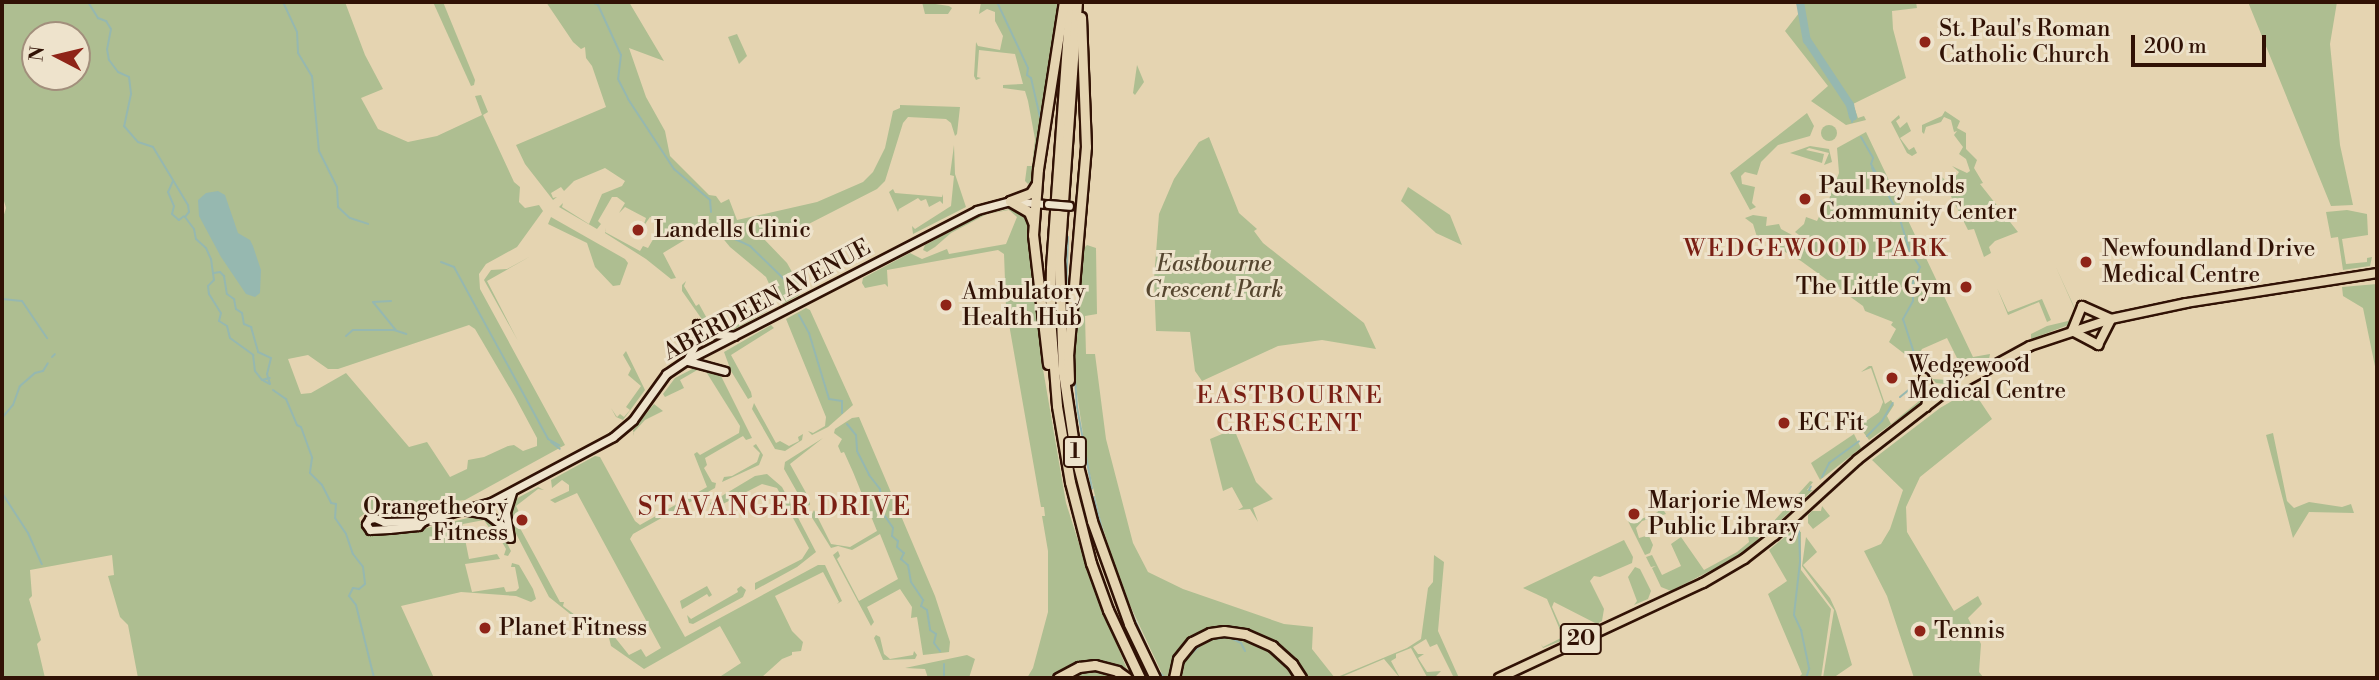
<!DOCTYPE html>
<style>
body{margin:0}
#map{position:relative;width:2379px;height:680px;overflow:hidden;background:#e5d4b1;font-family:"Libre Bodoni",serif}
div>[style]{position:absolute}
.green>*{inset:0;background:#aebe91}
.round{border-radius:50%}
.water>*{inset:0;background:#96b8b0}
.stream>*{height:2px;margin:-1px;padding:0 1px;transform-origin:1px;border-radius:1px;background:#96b8b0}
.river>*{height:8px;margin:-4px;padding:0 4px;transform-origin:4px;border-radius:4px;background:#96b8b0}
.roads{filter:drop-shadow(2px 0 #311205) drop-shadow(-2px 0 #311205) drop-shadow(0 2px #311205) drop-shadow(0 -2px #311205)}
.secondary>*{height:7px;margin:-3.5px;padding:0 3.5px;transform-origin:3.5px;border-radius:3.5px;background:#eee3cc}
.primary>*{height:8px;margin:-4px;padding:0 4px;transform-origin:4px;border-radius:4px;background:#e5d4b1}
.highway>*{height:9px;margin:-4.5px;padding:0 4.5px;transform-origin:4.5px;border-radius:4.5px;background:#e5d4b1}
.bridges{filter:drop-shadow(2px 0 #311205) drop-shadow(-2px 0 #311205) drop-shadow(0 2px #311205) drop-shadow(0 -2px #311205)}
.secondary-bridge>*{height:7px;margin:-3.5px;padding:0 3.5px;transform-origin:3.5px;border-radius:3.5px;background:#eee3cc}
.dots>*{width:19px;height:19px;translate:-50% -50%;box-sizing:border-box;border:4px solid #eee3cc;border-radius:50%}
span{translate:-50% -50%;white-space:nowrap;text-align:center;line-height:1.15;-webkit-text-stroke:6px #eee3cc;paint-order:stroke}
.shield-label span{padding:2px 5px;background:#eee3cc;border:2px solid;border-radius:5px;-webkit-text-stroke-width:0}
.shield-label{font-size:21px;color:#311205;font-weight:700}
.poi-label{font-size:23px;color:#311205}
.left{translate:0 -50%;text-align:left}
.right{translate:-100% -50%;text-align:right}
.park-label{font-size:23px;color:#56462f;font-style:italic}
.street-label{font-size:23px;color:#311205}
.neighbourhood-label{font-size:24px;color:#7a1f14;letter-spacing:2px}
.quarter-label{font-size:26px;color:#7a1f14;letter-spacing:2px}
.frame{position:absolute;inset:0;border:4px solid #311205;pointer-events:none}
.north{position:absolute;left:21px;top:21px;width:70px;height:70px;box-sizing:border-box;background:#eee3cc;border:2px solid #a28f7c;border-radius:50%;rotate:277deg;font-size:19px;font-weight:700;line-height:28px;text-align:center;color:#311205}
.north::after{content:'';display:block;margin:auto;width:24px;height:32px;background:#8f2418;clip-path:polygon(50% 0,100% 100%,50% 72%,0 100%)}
.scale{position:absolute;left:2131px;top:35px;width:135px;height:32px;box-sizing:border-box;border:4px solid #311205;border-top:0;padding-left:9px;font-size:21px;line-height:24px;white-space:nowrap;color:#311205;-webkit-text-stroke:5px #eee3cc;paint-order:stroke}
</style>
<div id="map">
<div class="green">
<div style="clip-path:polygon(evenodd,2px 2px,345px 2px,365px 55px,383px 89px,361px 98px,378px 129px,408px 142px,437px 136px,482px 115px,475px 96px,481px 95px,488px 112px,483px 115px,514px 182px,520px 187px,519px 202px,525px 208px,539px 205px,543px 211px,517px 247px,486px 264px,479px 274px,480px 289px,565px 445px,465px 500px,456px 501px,456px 505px,392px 517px,370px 509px,359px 518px,364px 532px,379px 534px,418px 530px,476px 516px,488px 517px,499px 528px,511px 551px,508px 556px,504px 555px,506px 549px,494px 528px,490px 529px,484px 520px,463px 524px,460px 532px,464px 534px,469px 559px,497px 554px,500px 559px,465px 564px,472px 592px,504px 587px,506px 592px,516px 591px,519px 588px,515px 567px,511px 567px,512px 563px,519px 565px,533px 589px,536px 599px,531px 602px,516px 596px,461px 592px,401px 606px,434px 678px,138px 678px,128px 625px,120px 617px,108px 576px,114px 575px,112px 555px,30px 570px,32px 596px,29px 599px,41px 640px,37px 644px,45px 678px,2px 678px,2px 221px,6px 208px,2px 194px,2px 2px,35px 35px,77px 35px,77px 77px,35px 77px,35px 35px,2px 2px,469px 325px,475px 329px,515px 397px,537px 438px,537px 446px,523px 451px,514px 445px,508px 446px,484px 457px,468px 460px,467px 469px,450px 477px,427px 442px,409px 447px,346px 373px,311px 393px,301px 394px,288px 359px,308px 355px,328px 369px,338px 369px,469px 325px)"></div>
<div style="clip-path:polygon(433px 2px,443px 2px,475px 80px,474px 85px,471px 86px)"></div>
<div style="clip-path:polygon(546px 2px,629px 2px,664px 61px,629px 48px,646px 97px,665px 131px,670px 156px,709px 195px,716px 196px,721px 203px,729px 199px,737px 220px,817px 202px,863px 182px,873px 172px,885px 148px,893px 111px,900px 108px,900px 105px,960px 107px,957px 134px,955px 136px,951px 123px,946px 119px,908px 117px,903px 123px,885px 181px,877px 189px,793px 232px,776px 234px,767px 227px,760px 235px,787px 263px,801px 288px,799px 295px,783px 304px,777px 302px,766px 277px,730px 247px,711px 224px,663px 253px,676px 278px,671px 279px,646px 259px,605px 233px,605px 231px,606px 228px,605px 232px,640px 251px,643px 246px,648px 248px,662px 224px,659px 220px,650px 217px,643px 227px,646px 218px,625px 207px,619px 213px,625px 203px,617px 197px,612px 197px,598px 221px,601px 224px,597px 229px,559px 207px,563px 203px,562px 207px,589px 224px,602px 194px,622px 186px,625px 181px,605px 168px,574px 181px,564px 191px,561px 187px,551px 193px,553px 198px,557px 197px,553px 200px,525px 164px,516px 145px,606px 107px,592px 66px,586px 58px,585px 47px,581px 49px,573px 42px)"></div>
<div style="clip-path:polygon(922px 2px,949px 6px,952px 8px,948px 14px,925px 14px)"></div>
<div style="clip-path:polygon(981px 2px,1060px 2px,1034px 179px,1028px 184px,1025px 181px,1027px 166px,1032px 166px,1035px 139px,1028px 101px,1025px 91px,1003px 88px,1003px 85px,1023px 84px,1015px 54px,979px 50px,977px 77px,981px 78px,976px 80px,974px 76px,976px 42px,978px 46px,1000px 50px,1003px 36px,995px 21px,995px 12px,987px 9px,979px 14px)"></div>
<div style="clip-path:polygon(1796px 2px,1916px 2px,1917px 8px,1892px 11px,1893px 29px,1906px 78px,1853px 104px,1858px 118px,1864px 116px,1866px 120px,1846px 125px,1811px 101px,1828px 86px,1785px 31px,1799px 13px)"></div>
<div style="clip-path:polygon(2248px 2px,2337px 2px,2330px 44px,2340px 145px,2353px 205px,2331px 206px)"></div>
<div style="clip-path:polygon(737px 34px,747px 56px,739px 64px,728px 37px)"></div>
<div style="clip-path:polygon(1137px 65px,1144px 82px,1135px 95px,1133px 93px)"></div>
<div style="clip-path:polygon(1945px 111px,1960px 121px,1957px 128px,1966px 133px,1966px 149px,1977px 160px,1974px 168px,1983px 183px,1980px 184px,2018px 232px,1995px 241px,1989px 247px,1991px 253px,1984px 257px,1974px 229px,1968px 230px,1953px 200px,1949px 201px,1952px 199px,1949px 190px,1941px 190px,1943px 185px,1933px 176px,1937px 172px,1945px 180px,1957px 175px,1959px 172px,1952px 166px,1967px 173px,1970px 171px,1966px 159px,1959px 154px,1963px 147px,1954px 135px,1957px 131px,1954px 132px,1951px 120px,1944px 117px,1941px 122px,1926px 127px,1924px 134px,1922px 132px,1922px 125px,1942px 116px)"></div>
<div style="clip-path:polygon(1807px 113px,1814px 126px,1810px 136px,1778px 145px,1761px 162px,1757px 175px,1745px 172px,1741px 176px,1742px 184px,1755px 187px,1752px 203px,1756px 207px,1750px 210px,1730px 173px)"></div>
<div style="clip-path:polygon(1899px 115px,1900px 118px,1896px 121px,1900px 128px,1907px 122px,1911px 131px,1900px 138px,1909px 150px,1914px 147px,1917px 153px,1912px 156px,1907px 153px,1891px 122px)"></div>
<div class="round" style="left:1821px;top:125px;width:16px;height:16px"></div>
<div style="clip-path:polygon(1866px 132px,1973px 357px,1990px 354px,1989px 359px,1944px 384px,1936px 383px,1923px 369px,1933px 379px,1947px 380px,1963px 370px,1947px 338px,1922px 349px,1915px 362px,1889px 342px,1896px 329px,1891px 325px,1893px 322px,1865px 311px,1863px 306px,1801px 261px,1780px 249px,1771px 247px,1771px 242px,1763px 236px,1757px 237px,1753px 224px,1745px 218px,1753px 215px,1767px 217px,1766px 226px,1779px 224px,1781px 229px,1792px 235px,1799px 235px,1795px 232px,1804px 224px,1806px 217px,1817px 221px,1825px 204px,1832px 201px,1829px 199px,1839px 173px,1837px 148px)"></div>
<div style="clip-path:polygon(1209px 137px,1239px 213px,1257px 229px,1254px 231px,1263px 243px,1364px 323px,1376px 349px,1322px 340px,1278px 346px,1202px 381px,1195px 371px,1190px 332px,1156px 331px,1154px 279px,1159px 214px,1174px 179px,1199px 142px)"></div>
<div style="clip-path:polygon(954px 145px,955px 174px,966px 207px,913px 234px,912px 226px,915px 229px,951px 206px,954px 176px,950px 175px)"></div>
<div style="clip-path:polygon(1810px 146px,1829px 149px,1832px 162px,1824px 165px,1829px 153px,1809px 148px,1806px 150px,1824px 154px,1822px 163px,1790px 153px)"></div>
<div style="clip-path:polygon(1408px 187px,1450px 215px,1462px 245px,1436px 233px,1401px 201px)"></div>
<div style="clip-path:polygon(893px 189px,895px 193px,942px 197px,943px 194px,943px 204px,940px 201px,929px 207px,926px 199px,921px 201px,918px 198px,899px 209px,898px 212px,889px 192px)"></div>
<div style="clip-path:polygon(1015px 208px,1030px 219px,1031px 264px,1043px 369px,1066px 503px,1091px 581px,1129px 674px,1094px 661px,1068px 666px,1050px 678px,1027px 678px,1033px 668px,1048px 612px,1048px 551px,1042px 516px,1045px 516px,1044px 507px,1041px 507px,1006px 307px,1004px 254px,998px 250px,887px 270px,888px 287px,885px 284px,865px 288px,862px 283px,863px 278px,910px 253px,922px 259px,947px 249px,949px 254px,1006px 244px,1017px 217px,1009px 210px,987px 214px,951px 233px,935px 247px,927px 252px,923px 250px,925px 245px,981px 215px)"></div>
<div style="clip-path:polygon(2347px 210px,2367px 214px,2368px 235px,2342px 239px,2346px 264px,2367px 262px,2367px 258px,2372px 257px,2370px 266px,2343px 270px,2338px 237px,2331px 238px,2326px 212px)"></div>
<div style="clip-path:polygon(551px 217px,625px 259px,628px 263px,620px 285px,613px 286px,595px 267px,587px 243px,548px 224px)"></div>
<div style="clip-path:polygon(1087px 245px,1096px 248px,1097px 314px,1085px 316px,1086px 354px,1095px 354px,1106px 439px,1133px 543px,1148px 572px,1183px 589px,1284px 624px,1313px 627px,1312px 649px,1335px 678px,1407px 648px,1421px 639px,1428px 588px,1433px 582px,1434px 555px,1444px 562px,1438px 631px,1459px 678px,1454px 678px,1437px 644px,1430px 647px,1426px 639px,1413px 647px,1418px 654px,1424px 654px,1418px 658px,1427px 672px,1441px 671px,1434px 678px,1427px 677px,1411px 648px,1396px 654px,1396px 658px,1391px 661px,1400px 678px,1384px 659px,1339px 678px,1304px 678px,1255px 634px,1197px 636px,1171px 678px,1164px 678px,1122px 588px,1101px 522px,1087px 461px,1074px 374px,1073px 329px,1082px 250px)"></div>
<div style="clip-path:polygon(531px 256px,487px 281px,518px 341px,484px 280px,491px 270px,507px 269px)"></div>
<div style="clip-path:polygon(2055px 265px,2077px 313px,2071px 324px,2031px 339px,2031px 334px,2047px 326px,2068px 321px,2075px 310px)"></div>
<div style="clip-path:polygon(686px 281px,684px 286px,696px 306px,699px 304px,710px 324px,720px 329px,732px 328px,754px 314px,756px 317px,772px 304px,773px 308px,729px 332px,719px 332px,706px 325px,682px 291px,682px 285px)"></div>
<div style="clip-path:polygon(2377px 284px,2377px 376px,2363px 308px,2343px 296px,2342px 287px)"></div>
<div style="clip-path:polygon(1997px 288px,2008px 312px,2042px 299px,2051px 320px,2047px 322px,2039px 302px,2008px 315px)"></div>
<div style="clip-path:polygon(806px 308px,810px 310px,853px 405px,828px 427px,812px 435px,808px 431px,813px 433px,825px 426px,826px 417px,786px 319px)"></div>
<div style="clip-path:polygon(771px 325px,774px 328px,731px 355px,751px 392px,752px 397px,748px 399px,731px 371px,724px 352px)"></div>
<div style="clip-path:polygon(626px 351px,645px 390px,623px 420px,616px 417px,611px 408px,617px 417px,620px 414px,624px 417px,630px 410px,626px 407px,641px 386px,628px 375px,631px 369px,623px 355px)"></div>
<div style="clip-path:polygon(700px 365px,721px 376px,752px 438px,746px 440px,743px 436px,705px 458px,707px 465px,704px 468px,712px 482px,716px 483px,715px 488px,633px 534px,630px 539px,685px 637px,818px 565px,825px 565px,842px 601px,837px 604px,839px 602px,823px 572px,775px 596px,792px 631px,803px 642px,801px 651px,792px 652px,792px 655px,782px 659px,761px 678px,718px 678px,741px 663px,720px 626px,644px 669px,611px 646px,609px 638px,613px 635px,629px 655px,641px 649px,646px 657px,661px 648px,577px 493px,555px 503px,550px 500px,569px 491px,569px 485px,562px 480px,552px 488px,551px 480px,595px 456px,600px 457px,635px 521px,640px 525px,707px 487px,694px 454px,697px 452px,700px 455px,739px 433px,740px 426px,705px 370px,699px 369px,680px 380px,684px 388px,665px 397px,663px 394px,675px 378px)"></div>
<div style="clip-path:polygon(1869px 366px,1872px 366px,1885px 404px,1891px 400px,1894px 405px,1887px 416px,1891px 424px,1924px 397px,1919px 381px,1909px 369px,1926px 389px,1924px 401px,1869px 440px,1859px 426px,1879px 412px,1883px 402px,1871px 368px,1861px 372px)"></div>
<div style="clip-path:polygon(1981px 384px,1978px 398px,1992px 419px,1920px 477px,1906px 507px,1907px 532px,1954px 611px,1978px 596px,1982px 604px,1968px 618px,1981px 644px,1979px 672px,1984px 678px,1914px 678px,1887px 596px,1864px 551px,1881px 544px,1890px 529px,1903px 490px,1872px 460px,1940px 408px)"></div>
<div style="clip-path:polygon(754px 403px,776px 443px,780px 441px,789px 446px,799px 441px,798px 437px,803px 434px,802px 440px,785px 451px,775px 449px,752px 409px)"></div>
<div style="clip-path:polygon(654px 404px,663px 411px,645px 420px,633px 433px,634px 436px,633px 430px)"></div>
<div style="clip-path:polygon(859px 417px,935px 596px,950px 642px,949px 652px,923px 655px,917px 617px,911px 618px,912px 607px,900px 589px,867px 607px,874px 622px,871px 626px,833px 555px,838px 551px,840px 556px,837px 559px,859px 601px,898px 579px,880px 534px,852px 550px,838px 546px,831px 548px,811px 516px,814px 510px,831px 544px,850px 547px,877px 531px,853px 472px,844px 452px,841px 453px,838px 446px,842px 439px,834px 433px,835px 429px,852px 418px)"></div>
<div style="clip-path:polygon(1234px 429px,1256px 482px,1273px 499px,1253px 508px,1258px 522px,1250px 509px,1238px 510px,1243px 507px,1232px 487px,1223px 491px,1210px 439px)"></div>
<div style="clip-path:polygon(2273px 433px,2287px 501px,2294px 508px,2309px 502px,2342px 507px,2351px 504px,2354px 513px,2309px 512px,2293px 538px,2266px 435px)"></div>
<div style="clip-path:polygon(1854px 434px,1861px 448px,1820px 480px,1811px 463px)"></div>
<div style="clip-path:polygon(823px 438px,790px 464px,810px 500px,810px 505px,805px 506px,784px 469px,785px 462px)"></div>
<div style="clip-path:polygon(756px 444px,763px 455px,759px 465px,722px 482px,724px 477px,732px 476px,757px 462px,760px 453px,753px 446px)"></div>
<div style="clip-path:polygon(767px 474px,782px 487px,816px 552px,797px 567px,755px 590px,755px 583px,802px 559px,809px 548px,777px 488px,762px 484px,717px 507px,711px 507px,710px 503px,755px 476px)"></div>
<div style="clip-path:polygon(1810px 481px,1813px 482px,1807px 490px,1813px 490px,1771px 529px,1765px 531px)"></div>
<div style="clip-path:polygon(538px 487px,544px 490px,538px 489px,516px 506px,519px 512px,514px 516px,520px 528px,560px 602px,564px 602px,563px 606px,595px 630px,609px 624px,603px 633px,594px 633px,549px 597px,510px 522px,512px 501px)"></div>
<div style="clip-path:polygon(1657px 500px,1666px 514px,1642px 521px,1636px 528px,1639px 538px,1649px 535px,1644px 537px,1649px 536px,1653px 545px,1650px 553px,1645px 555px,1625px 515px,1629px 513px,1634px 522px,1658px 512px,1654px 501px)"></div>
<div style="clip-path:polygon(1822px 506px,1830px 516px,1813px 529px,1808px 523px,1808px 515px,1812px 511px,1821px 511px)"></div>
<div style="clip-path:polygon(1793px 530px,1801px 532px,1801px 570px,1831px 609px,1821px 678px,1798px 678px,1802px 674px,1768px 594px,1787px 581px,1769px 550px)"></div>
<div style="clip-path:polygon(1756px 532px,1759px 539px,1733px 559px,1671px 591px,1661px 587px,1652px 568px,1656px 566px,1651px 567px,1646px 557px,1652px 555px,1662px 575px,1681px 566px,1671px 544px,1681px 537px,1704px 570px,1737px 552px,1749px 542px,1748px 536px)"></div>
<div style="clip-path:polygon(1806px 537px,1817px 552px,1803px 565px,1830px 598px,1836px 611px,1852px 665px,1833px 678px,1823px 678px,1834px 610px,1802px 566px)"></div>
<div style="clip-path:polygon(1624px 540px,1633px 557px,1632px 563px,1600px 577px,1594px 576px,1590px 581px,1604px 609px,1602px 621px,1597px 624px,1554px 602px,1552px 607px,1566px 639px,1543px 648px,1541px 644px,1543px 647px,1563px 637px,1547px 599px,1523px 588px)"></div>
<div style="clip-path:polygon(1635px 567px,1640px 569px,1651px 591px,1648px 599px,1634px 605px,1637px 601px,1628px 577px)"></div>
<div style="clip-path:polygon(707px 586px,712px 595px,709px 597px,707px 594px,682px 609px,680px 601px)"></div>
<div style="clip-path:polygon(741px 586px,746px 590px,743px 597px,693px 624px,689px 623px,687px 615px,691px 619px,738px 592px,737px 589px)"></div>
<div style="clip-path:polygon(1216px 634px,1242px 636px,1262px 645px,1284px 660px,1297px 678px,1179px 678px,1184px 656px,1193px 645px)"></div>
<div style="clip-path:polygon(876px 635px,880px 637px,884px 654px,890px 659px,913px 655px,914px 651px,917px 655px,915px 659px,883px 660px,874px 638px)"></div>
<div style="clip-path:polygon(967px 655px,975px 659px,969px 678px,928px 678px,925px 669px,905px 668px)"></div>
<div style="clip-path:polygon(1102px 668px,1123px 678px,1062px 678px,1074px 671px)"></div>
</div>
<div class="water">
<div style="clip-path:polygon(218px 191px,225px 195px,238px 233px,250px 240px,253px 246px,261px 270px,260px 293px,255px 297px,246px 294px,221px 257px,199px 216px,198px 200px,206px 193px)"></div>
</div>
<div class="stream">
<div style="left:88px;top:2px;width:19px;rotate:58deg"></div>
<div style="left:98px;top:18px;width:9px;rotate:21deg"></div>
<div style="left:106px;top:21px;width:9px;rotate:58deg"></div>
<div style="left:111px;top:29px;width:20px;rotate:101deg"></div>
<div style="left:107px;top:49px;width:11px;rotate:80deg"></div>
<div style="left:109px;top:60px;width:15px;rotate:53deg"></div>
<div style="left:118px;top:72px;width:12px;rotate:24deg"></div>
<div style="left:129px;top:77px;width:17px;rotate:83deg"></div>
<div style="left:131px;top:94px;width:33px;rotate:102deg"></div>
<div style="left:124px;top:126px;width:21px;rotate:49deg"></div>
<div style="left:138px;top:142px;width:16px;rotate:18deg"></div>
<div style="left:153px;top:147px;width:68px;rotate:58.9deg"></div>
<div style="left:188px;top:205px;width:7px;rotate:82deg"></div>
<div style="left:189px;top:212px;width:6px;rotate:129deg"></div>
<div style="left:185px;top:217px;width:15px;rotate:53deg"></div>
<div style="left:194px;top:229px;width:10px;rotate:79deg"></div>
<div style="left:196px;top:239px;width:13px;rotate:42deg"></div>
<div style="left:206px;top:248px;width:12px;rotate:66deg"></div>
<div style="left:211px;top:259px;width:21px;rotate:82deg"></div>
<div style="left:214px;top:280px;width:8px;rotate:135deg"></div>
<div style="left:208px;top:286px;width:8px;rotate:83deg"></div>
<div style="left:209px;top:294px;width:22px;rotate:58deg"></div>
<div style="left:221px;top:313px;width:8px;rotate:104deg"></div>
<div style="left:219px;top:321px;width:9px;rotate:32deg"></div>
<div style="left:227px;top:326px;width:12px;rotate:76deg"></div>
<div style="left:230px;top:338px;width:29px;rotate:36deg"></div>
<div style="left:253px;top:355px;width:16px;rotate:83deg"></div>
<div style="left:255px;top:371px;width:11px;rotate:52deg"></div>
<div style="left:262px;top:380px;width:8px;rotate:-14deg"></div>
<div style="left:283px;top:2px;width:33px;rotate:65deg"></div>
<div style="left:297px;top:32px;width:21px;rotate:87deg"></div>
<div style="left:298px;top:53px;width:27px;rotate:59deg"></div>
<div style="left:312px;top:76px;width:75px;rotate:84.7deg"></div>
<div style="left:319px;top:151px;width:40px;rotate:63.4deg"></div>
<div style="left:337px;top:187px;width:20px;rotate:87deg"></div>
<div style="left:338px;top:207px;width:16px;rotate:43deg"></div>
<div style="left:350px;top:218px;width:19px;rotate:18deg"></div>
<div style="left:592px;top:2px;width:7px;rotate:27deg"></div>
<div style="left:598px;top:5px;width:55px;rotate:65.3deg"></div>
<div style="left:621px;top:55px;width:24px;rotate:97deg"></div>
<div style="left:618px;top:79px;width:22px;rotate:63deg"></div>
<div style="left:628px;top:99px;width:84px;rotate:56.7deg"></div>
<div style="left:674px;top:169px;width:48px;rotate:40.7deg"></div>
<div style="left:710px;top:200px;width:12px;rotate:85deg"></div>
<div style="left:997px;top:2px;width:73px;rotate:64.8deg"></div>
<div style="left:1028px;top:68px;width:7px;rotate:98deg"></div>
<div style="left:1027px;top:75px;width:5px;rotate:37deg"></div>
<div style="left:1031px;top:78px;width:40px;rotate:77deg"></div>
<div style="left:1852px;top:122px;width:5px;rotate:-79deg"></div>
<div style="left:1861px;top:137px;width:24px;rotate:60deg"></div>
<div style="left:1873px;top:158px;width:6px;rotate:108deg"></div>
<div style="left:1871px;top:164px;width:56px;rotate:61.1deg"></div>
<div style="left:1898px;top:213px;width:41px;rotate:72.9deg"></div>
<div style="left:1910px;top:252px;width:18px;rotate:56deg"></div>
<div style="left:1920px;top:267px;width:17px;rotate:114deg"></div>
<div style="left:1913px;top:283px;width:18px;rotate:90deg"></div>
<div style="left:1913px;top:301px;width:21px;rotate:119deg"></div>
<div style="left:1903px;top:319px;width:38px;rotate:72deg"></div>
<div style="left:1872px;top:168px;width:21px;rotate:62deg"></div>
<div style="left:173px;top:181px;width:12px;rotate:114deg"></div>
<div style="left:168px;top:192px;width:15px;rotate:67deg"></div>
<div style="left:174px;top:206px;width:8px;rotate:104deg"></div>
<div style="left:172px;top:214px;width:9px;rotate:41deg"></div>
<div style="left:179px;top:220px;width:6px;rotate:-39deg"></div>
<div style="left:724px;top:225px;width:18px;rotate:52deg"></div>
<div style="left:735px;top:239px;width:17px;rotate:25deg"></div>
<div style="left:750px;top:246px;width:52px;rotate:44.2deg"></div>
<div style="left:787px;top:282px;width:8px;rotate:76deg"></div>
<div style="left:441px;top:262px;width:14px;rotate:21deg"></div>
<div style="left:454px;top:267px;width:196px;rotate:61.3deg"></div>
<div style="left:548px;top:439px;width:13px;rotate:29deg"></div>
<div style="left:214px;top:273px;width:6px;rotate:-9deg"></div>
<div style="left:220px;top:272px;width:6px;rotate:45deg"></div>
<div style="left:224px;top:276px;width:18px;rotate:81deg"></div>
<div style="left:227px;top:294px;width:9px;rotate:36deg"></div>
<div style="left:234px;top:299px;width:10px;rotate:79deg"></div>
<div style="left:236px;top:309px;width:7px;rotate:34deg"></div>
<div style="left:242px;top:313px;width:11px;rotate:80deg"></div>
<div style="left:244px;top:324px;width:8px;rotate:23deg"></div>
<div style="left:251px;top:327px;width:26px;rotate:74deg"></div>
<div style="left:258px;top:352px;width:14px;rotate:25deg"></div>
<div style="left:271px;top:358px;width:16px;rotate:104deg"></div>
<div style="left:267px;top:374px;width:10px;rotate:73deg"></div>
<div style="left:270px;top:384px;width:7px;rotate:-153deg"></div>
<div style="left:1066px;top:297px;width:60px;rotate:-88.1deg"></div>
<div style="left:2px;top:299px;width:20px;rotate:6deg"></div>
<div style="left:22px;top:301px;width:45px;rotate:56deg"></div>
<div style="left:391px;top:301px;width:18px;rotate:177deg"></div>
<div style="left:373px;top:302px;width:36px;rotate:51deg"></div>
<div style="left:1066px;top:303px;width:12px;rotate:90deg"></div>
<div style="left:799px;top:315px;width:21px;rotate:61deg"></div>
<div style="left:809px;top:333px;width:69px;rotate:73.1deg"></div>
<div style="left:829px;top:399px;width:13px;rotate:9deg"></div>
<div style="left:842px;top:401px;width:12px;rotate:90deg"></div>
<div style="left:346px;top:336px;width:9px;rotate:-41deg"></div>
<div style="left:353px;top:330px;width:41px"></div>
<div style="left:394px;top:330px;width:13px;rotate:18deg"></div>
<div style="left:1073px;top:352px;width:55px;rotate:85.8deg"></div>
<div style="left:1077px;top:407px;width:83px;rotate:79.6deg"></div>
<div style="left:52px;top:357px;width:4px;rotate:-45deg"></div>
<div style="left:273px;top:390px;width:16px;rotate:35deg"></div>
<div style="left:286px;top:399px;width:28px;rotate:67deg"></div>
<div style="left:297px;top:425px;width:4px;rotate:27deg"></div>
<div style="left:301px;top:427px;width:33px;rotate:70deg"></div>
<div style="left:312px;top:458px;width:15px;rotate:98deg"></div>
<div style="left:310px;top:473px;width:17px;rotate:45deg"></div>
<div style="left:322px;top:485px;width:20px;rotate:63deg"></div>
<div style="left:331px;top:503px;width:5px;rotate:11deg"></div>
<div style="left:336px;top:504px;width:14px;rotate:94deg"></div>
<div style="left:335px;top:518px;width:19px;rotate:55deg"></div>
<div style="left:346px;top:534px;width:21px;rotate:71deg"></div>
<div style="left:353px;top:554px;width:16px;rotate:52deg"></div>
<div style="left:363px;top:567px;width:17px;rotate:83deg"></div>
<div style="left:365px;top:584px;width:8px;rotate:140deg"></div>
<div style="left:359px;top:589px;width:6px;rotate:-171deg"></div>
<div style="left:353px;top:588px;width:9px;rotate:117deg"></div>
<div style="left:349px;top:596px;width:11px;rotate:52deg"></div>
<div style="left:356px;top:605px;width:75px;rotate:76.1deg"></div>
<div style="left:1900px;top:397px;width:13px;rotate:-39deg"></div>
<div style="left:2px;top:418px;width:17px;rotate:-50deg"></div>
<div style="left:13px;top:405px;width:20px;rotate:-70deg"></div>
<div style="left:20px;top:386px;width:20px;rotate:-41deg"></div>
<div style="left:35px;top:373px;width:8px;rotate:-14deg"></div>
<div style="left:43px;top:371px;width:9px;rotate:-58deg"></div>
<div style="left:847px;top:424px;width:14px;rotate:51deg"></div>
<div style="left:856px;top:435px;width:16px;rotate:86deg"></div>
<div style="left:857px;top:451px;width:27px;rotate:63deg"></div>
<div style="left:869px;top:475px;width:18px;rotate:52deg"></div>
<div style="left:880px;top:489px;width:23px;rotate:85deg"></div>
<div style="left:882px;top:512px;width:19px;rotate:55deg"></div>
<div style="left:893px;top:528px;width:8px;rotate:97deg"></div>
<div style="left:892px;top:536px;width:8px;rotate:40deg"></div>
<div style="left:898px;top:541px;width:6px;rotate:99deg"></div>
<div style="left:897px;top:547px;width:9px;rotate:41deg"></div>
<div style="left:904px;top:553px;width:7px;rotate:117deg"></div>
<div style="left:901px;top:559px;width:9px;rotate:41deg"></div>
<div style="left:908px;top:565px;width:17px;rotate:80deg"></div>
<div style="left:911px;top:582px;width:22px;rotate:56deg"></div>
<div style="left:923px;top:600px;width:6px;rotate:108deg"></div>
<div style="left:921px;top:606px;width:7px;rotate:34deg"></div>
<div style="left:927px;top:610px;width:20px;rotate:81deg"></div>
<div style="left:930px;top:630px;width:7px;rotate:34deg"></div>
<div style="left:936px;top:634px;width:9px;rotate:103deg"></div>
<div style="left:934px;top:643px;width:10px;rotate:53deg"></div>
<div style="left:1867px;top:436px;width:21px;rotate:-45deg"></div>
<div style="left:1882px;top:421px;width:21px;rotate:-59deg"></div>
<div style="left:551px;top:442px;width:11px;rotate:38deg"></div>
<div style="left:1822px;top:477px;width:16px;rotate:-63deg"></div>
<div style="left:1829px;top:463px;width:37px;rotate:-36deg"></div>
<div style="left:1809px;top:490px;width:4px;rotate:-63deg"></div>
<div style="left:2px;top:493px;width:48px;rotate:57deg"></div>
<div style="left:28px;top:533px;width:34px;rotate:66deg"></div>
<div style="left:1094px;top:497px;width:41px;rotate:76deg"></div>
<div style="left:1799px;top:531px;width:31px;rotate:88deg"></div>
<div style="left:1800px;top:562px;width:53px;rotate:96.5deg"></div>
<div style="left:1794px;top:615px;width:17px;rotate:65deg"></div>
<div style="left:1801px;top:630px;width:40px;rotate:78deg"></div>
<div style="left:1809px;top:669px;width:9px;rotate:108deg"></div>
<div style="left:1106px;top:542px;width:49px;rotate:72.3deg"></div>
<div style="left:1121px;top:589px;width:85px;rotate:65.8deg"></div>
<div style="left:1159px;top:672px;width:8px;rotate:45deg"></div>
<div style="left:944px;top:678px;width:14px;rotate:-90deg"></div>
<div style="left:1179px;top:678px;width:19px;rotate:-72deg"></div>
<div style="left:1185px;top:660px;width:29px;rotate:-44deg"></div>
<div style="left:1206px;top:640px;width:23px;rotate:-7deg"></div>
<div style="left:1229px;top:637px;width:13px;rotate:27deg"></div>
<div style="left:1241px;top:643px;width:9px;rotate:63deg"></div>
</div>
<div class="river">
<div style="left:1800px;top:2px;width:39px;rotate:80deg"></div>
<div style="left:1807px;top:40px;width:78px;rotate:56.5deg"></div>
<div style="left:1850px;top:105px;width:12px;rotate:76deg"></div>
</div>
<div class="roads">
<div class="secondary">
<div style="left:687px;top:360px;width:21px;rotate:-62deg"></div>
<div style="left:697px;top:341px;width:17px;rotate:-90deg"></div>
<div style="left:697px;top:324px;width:19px;rotate:32deg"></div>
<div style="left:713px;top:334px;width:21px;rotate:5deg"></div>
<div style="left:688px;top:361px;width:38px;rotate:15deg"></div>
<div style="left:468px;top:511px;width:19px;rotate:9deg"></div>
<div style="left:487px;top:514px;width:21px;rotate:37deg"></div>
<div style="left:423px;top:521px;width:7px;rotate:135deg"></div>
<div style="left:418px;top:526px;width:29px;rotate:174deg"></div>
<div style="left:389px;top:529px;width:19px;rotate:177deg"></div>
<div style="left:370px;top:530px;width:7px;rotate:-124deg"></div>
<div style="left:366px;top:524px;width:6px;rotate:-59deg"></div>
<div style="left:369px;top:519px;width:6px;rotate:-9deg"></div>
<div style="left:375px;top:518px;width:10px;rotate:24deg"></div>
<div style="left:384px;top:522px;width:39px;rotate:-1deg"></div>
<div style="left:423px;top:521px;width:71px;rotate:-15.6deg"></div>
<div style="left:491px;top:502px;width:138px;rotate:-28deg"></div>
<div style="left:613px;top:437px;width:26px;rotate:-40deg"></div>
<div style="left:633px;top:420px;width:57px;rotate:-54.3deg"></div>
<div style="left:666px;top:374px;width:25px;rotate:-34deg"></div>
<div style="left:687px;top:360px;width:326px;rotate:-27.3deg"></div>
<div style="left:977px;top:210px;width:34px;rotate:-15deg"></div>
<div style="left:1010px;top:201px;width:38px;rotate:5deg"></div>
<div style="left:510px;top:538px;width:26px;rotate:-99deg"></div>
<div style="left:506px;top:512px;width:21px;rotate:-73deg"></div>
</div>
<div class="primary">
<div style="left:2072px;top:331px;width:30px;rotate:28deg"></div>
<div style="left:2098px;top:345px;width:29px;rotate:-63deg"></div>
<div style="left:2072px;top:331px;width:27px;rotate:-68deg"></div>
<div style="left:2082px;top:306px;width:32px;rotate:24deg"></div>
<div style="left:1924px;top:378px;width:13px;rotate:67deg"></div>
<div style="left:1929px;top:390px;width:17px;rotate:100deg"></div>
<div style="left:1499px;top:678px;width:225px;rotate:-25deg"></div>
<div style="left:1703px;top:583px;width:48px;rotate:-30.3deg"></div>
<div style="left:1744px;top:559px;width:39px;rotate:-38deg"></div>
<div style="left:1775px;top:535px;width:111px;rotate:-42.4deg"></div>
<div style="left:1857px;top:460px;width:108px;rotate:-37.8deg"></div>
<div style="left:1942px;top:394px;width:100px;rotate:-28.6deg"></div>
<div style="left:2030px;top:346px;width:85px;rotate:-18.4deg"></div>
<div style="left:2111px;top:319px;width:77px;rotate:-12deg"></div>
<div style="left:2186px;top:303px;width:193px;rotate:-8.9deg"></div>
</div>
<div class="highway">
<div style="left:1070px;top:2px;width:267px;rotate:94.1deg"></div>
<div style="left:1051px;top:268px;width:49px;rotate:91.2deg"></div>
<div style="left:1050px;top:317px;width:89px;rotate:85.5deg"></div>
<div style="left:1057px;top:406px;width:77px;rotate:80.3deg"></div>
<div style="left:1070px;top:482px;width:84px;rotate:75.5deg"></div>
<div style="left:1091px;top:563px;width:50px;rotate:70.1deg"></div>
<div style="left:1108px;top:610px;width:75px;rotate:64.8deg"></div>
<div style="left:1077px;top:2px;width:258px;rotate:94deg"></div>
<div style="left:1059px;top:259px;width:113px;rotate:88deg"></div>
<div style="left:1063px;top:372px;width:87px;rotate:81.4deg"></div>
<div style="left:1076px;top:458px;width:65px;rotate:75.7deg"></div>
<div style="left:1092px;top:521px;width:109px;rotate:70.2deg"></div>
<div style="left:1129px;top:624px;width:60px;rotate:64.3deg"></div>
<div style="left:1010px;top:201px;width:22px;rotate:30deg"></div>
<div style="left:1029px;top:212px;width:11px;rotate:68deg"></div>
<div style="left:1010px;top:201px;width:22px;rotate:-21deg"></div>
<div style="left:1031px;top:193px;width:9px;rotate:-58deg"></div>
<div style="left:1048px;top:364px;width:130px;rotate:-96.6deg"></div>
<div style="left:1033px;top:235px;width:66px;rotate:-85.7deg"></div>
<div style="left:1038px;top:169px;width:169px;rotate:-81.2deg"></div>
<div style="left:1069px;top:380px;width:24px;rotate:-92deg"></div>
<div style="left:1068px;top:356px;width:210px;rotate:-85.1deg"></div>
<div style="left:1086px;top:147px;width:130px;rotate:-92.2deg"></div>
<div style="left:1058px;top:678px;width:24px;rotate:-28deg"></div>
<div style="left:1079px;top:667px;width:16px;rotate:-7deg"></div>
<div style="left:1095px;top:665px;width:23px;rotate:15deg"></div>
<div style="left:1117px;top:671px;width:12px;rotate:35deg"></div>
<div style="left:1174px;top:678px;width:19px;rotate:-78deg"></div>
<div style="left:1178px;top:659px;width:22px;rotate:-51deg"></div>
<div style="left:1192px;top:642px;width:20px;rotate:-27deg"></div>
<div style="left:1210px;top:633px;width:14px;rotate:-8deg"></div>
<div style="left:1224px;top:631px;width:21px;rotate:8deg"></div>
<div style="left:1245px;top:634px;width:30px;rotate:24deg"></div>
<div style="left:1272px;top:646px;width:27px;rotate:42deg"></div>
<div style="left:1292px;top:664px;width:17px;rotate:57deg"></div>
</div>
</div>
<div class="bridges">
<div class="secondary-bridge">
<div style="left:1048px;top:204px;width:21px;rotate:5deg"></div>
</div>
</div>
<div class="dots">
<div style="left:1925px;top:42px;background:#8f2418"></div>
<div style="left:1805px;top:199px;background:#8f2418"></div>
<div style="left:638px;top:230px;background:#8f2418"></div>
<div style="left:2086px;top:262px;background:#8f2418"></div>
<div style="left:1966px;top:287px;background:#8f2418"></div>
<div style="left:946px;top:305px;background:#8f2418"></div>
<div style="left:1892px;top:378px;background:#8f2418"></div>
<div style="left:1784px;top:423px;background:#8f2418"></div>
<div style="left:1634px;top:514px;background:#8f2418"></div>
<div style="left:522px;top:520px;background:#8f2418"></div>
<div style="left:485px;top:628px;background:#8f2418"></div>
<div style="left:1920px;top:631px;background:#8f2418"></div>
</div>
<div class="shield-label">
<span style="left:1075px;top:452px">1</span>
<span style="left:1581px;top:639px">20</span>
</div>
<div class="poi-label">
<span class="left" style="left:1939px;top:42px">St. Paul's Roman<br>Catholic Church</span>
<span class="left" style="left:1819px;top:199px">Paul Reynolds<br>Community Center</span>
<span class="left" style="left:654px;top:230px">Landells Clinic</span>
<span class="left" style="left:2102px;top:262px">Newfoundland Drive<br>Medical Centre</span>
<span class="right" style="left:1952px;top:287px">The Little Gym</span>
<span class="left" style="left:962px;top:305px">Ambulatory<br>Health Hub</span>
<span class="left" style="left:1908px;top:378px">Wedgewood<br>Medical Centre</span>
<span class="left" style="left:1798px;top:423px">EC Fit</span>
<span class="left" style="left:1648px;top:514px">Marjorie Mews<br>Public Library</span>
<span class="right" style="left:508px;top:520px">Orangetheory<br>Fitness</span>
<span class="left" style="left:499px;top:628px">Planet Fitness</span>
<span class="left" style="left:1934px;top:631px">Tennis</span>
</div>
<div class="park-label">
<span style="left:1214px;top:277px">Eastbourne<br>Crescent Park</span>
</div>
<div class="street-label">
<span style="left:767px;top:300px;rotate:-28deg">ABERDEEN AVENUE</span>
</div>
<div class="neighbourhood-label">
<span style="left:1816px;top:250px">WEDGEWOOD PARK</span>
<span style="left:1290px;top:411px">EASTBOURNE<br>CRESCENT</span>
</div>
<div class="quarter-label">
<span style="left:775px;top:508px">STAVANGER DRIVE</span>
</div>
<div class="frame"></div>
<div class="north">N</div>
<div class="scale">200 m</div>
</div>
